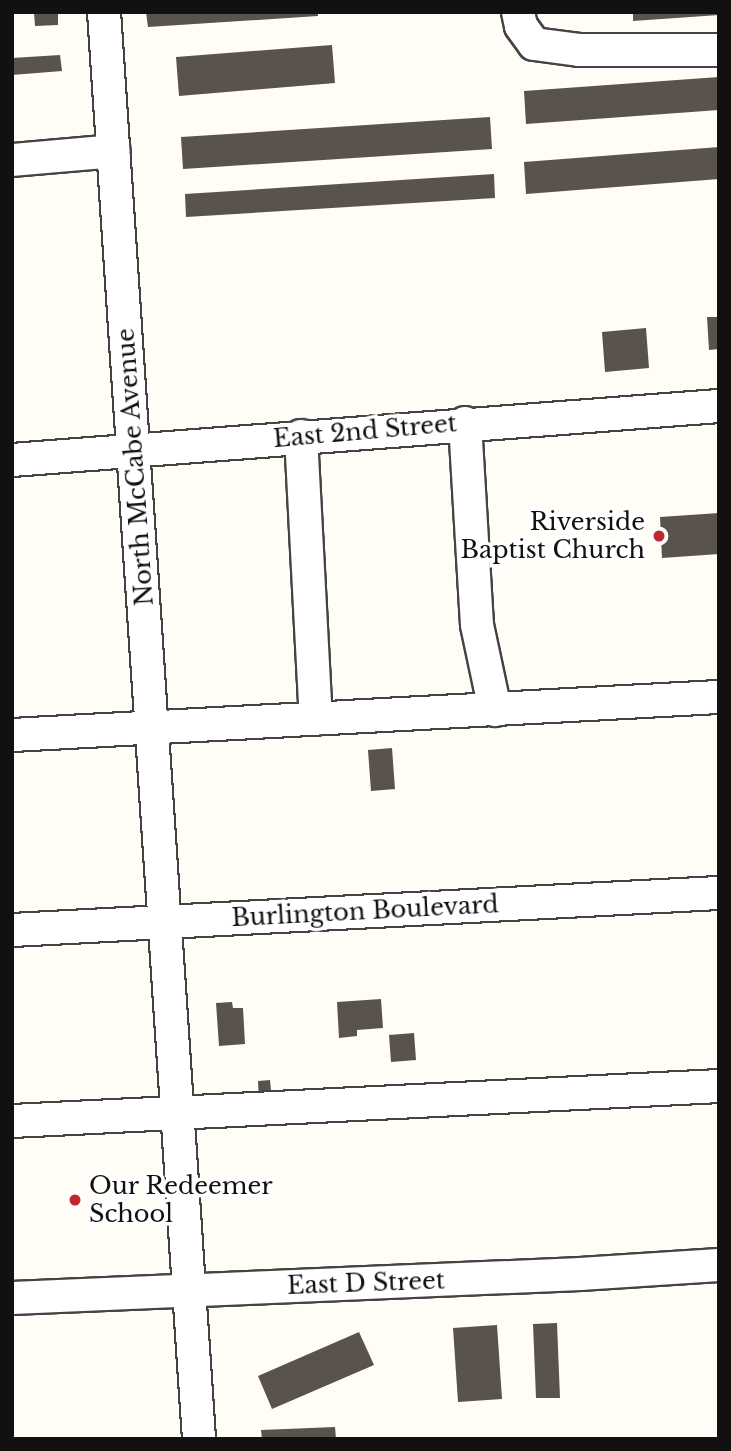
<!DOCTYPE html>
<style>
body{margin:0}
#map{position:relative;width:731px;height:1451px;overflow:hidden;background:#fffdf5;font-family:"Libre Baskerville",serif}
div>[style]{position:absolute}
.building>*{inset:0;background:#5a524d}
.roads{filter:drop-shadow(2px 0 #444) drop-shadow(-2px 0 #444) drop-shadow(0 2px #444) drop-shadow(0 -2px #444)}
.minor>*{height:32px;margin:-16px;padding:0 16px;transform-origin:16px;border-radius:16px;background:#fff}
.dots>*{width:19px;height:19px;translate:-50% -50%;box-sizing:border-box;border:4px solid #fff;border-radius:50%}
span{translate:-50% -50%;white-space:nowrap;text-align:center;line-height:1.15;-webkit-text-stroke:7px #fff;paint-order:stroke}
.street-label{font-size:24px;color:#111}
.poi-label{font-size:24px;color:#111}
.right{translate:-100% -50%;text-align:right}
.left{translate:0 -50%;text-align:left}
.frame{position:absolute;inset:0;border:14px solid #111;pointer-events:none}
</style>
<div id="map">
<div class="building">
<div style="clip-path:polygon(34px 12px,58px 12px,58px 25px,35px 26px)"></div>
<div style="clip-path:polygon(146px 12px,318px 12px,318px 16px,148px 27px)"></div>
<div style="clip-path:polygon(633px 12px,719px 12px,719px 15px,633px 21px)"></div>
<div style="clip-path:polygon(332px 45px,335px 83px,179px 96px,176px 57px)"></div>
<div style="clip-path:polygon(60px 55px,62px 71px,12px 75px,12px 58px)"></div>
<div style="clip-path:polygon(719px 77px,719px 110px,526px 124px,524px 91px)"></div>
<div style="clip-path:polygon(490px 117px,492px 149px,183px 169px,181px 137px)"></div>
<div style="clip-path:polygon(719px 147px,719px 179px,526px 194px,524px 162px)"></div>
<div style="clip-path:polygon(494px 174px,495px 198px,186px 217px,185px 194px)"></div>
<div style="clip-path:polygon(707px 317px,719px 317px,719px 349px,709px 350px)"></div>
<div style="clip-path:polygon(646px 328px,649px 368px,605px 372px,602px 332px)"></div>
<div style="clip-path:polygon(719px 513px,719px 554px,662px 558px,660px 517px)"></div>
<div style="clip-path:polygon(392px 748px,395px 789px,371px 791px,368px 750px)"></div>
<div style="clip-path:polygon(381px 999px,383px 1028px,357px 1030px,357px 1036px,339px 1038px,337px 1002px)"></div>
<div style="clip-path:polygon(232px 1002px,233px 1008px,243px 1008px,245px 1044px,219px 1046px,216px 1003px)"></div>
<div style="clip-path:polygon(414px 1033px,416px 1060px,391px 1062px,389px 1035px)"></div>
<div style="clip-path:polygon(270px 1080px,272px 1102px,259px 1103px,258px 1081px)"></div>
<div style="clip-path:polygon(241px 1092px,242px 1103px,217px 1104px,216px 1093px)"></div>
<div style="clip-path:polygon(557px 1323px,560px 1398px,536px 1398px,533px 1324px)"></div>
<div style="clip-path:polygon(497px 1325px,502px 1399px,458px 1402px,453px 1328px)"></div>
<div style="clip-path:polygon(359px 1332px,374px 1365px,272px 1409px,258px 1376px)"></div>
<div style="clip-path:polygon(335px 1427px,336px 1439px,262px 1439px,261px 1430px)"></div>
</div>
<div class="roads">
<div class="minor">
<div style="left:104px;top:12px;width:1430px;rotate:86.19deg"></div>
<div style="left:518px;top:12px;width:14px;rotate:78deg"></div>
<div style="left:521px;top:26px;width:22px;rotate:54deg"></div>
<div style="left:534px;top:44px;width:45px;rotate:7.6deg"></div>
<div style="left:579px;top:50px;width:140px"></div>
<div style="left:12px;top:160px;width:102px;rotate:-5deg"></div>
<div style="left:465px;top:423px;width:202px;rotate:86.6deg"></div>
<div style="left:477px;top:625px;width:87px;rotate:78deg"></div>
<div style="left:301px;top:436px;width:283px;rotate:87deg"></div>
<div style="left:12px;top:460px;width:709px;rotate:-4.37deg"></div>
<div style="left:12px;top:735px;width:708px;rotate:-3.08deg"></div>
<div style="left:12px;top:930px;width:708px;rotate:-3deg"></div>
<div style="left:12px;top:1121px;width:708px;rotate:-2.83deg"></div>
<div style="left:12px;top:1298px;width:569px;rotate:-2.42deg"></div>
<div style="left:580px;top:1274px;width:139px;rotate:-3.7deg"></div>
</div>
</div>
<div class="dots">
<div style="left:659px;top:536px;background:#c4262e"></div>
<div style="left:75px;top:1200px;background:#c4262e"></div>
</div>
<div class="street-label">
<span style="left:365px;top:431px;rotate:-5deg">East 2nd Street</span>
<span style="left:135px;top:467px;rotate:-94deg">North McCabe Avenue</span>
<span style="left:365px;top:911px;rotate:-3deg">Burlington Boulevard</span>
<span style="left:366px;top:1283px;rotate:-2deg">East D Street</span>
</div>
<div class="poi-label">
<span class="right" style="left:645px;top:536px">Riverside<br>Baptist Church</span>
<span class="left" style="left:89px;top:1200px">Our Redeemer<br>School</span>
</div>
<div class="frame"></div>
</div>
